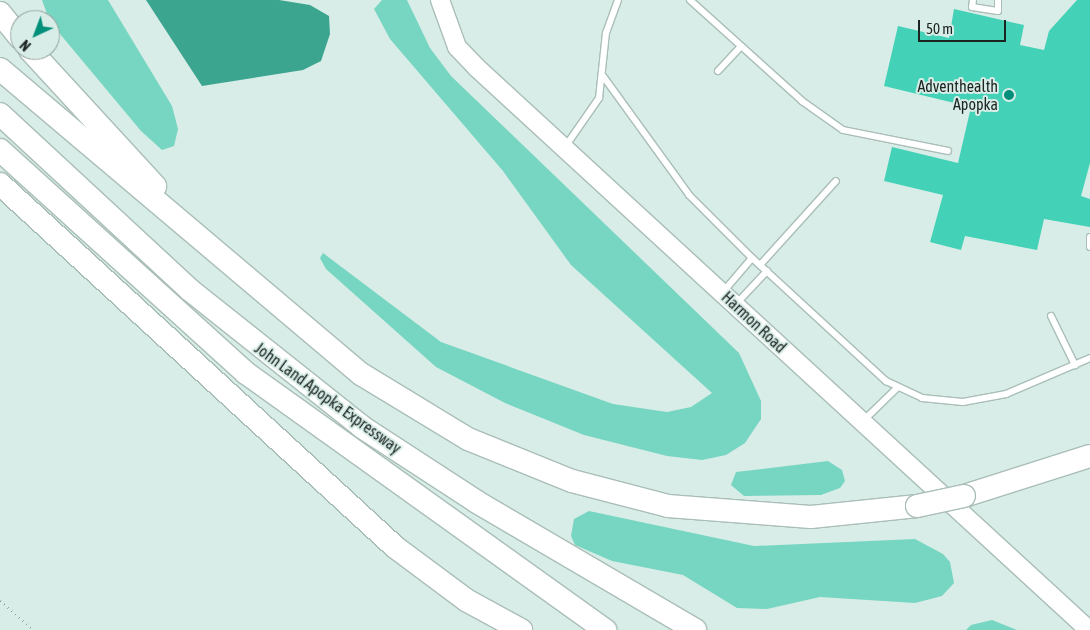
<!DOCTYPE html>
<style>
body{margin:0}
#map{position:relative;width:1090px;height:630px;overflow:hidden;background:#d8ede7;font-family:"Asap Condensed",sans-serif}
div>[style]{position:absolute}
.green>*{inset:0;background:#77d6c1}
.water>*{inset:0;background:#3ba590}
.building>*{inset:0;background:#43d2b7}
.path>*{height:2px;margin-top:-1px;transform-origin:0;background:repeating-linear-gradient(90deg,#8a9a96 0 1px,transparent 0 5px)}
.roads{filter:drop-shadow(1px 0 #aabeb8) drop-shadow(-1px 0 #aabeb8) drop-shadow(0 1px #aabeb8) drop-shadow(0 -1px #aabeb8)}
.lane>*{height:6px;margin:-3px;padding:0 3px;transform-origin:3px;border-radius:3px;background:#fff}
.secondary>*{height:18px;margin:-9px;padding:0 9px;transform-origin:9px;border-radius:9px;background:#fff}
.highway>*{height:22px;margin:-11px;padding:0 11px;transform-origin:11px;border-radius:11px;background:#fff}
.bridges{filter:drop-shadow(1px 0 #aabeb8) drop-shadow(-1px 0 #aabeb8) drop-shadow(0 1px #aabeb8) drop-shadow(0 -1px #aabeb8)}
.highway-bridge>*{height:22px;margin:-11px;padding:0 11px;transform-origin:11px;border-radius:11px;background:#fff}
.dots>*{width:14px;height:14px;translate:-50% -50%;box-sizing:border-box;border:2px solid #d8ede7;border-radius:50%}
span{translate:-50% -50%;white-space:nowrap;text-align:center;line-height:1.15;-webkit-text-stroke:4px #d8ede7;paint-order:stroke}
.poi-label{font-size:16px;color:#1c2422}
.right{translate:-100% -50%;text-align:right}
.street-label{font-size:16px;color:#1c2422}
.north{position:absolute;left:10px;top:10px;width:50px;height:50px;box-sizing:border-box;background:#d8ede7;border:1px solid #8d9d98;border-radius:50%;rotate:223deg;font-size:14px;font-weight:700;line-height:20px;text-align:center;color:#1c2422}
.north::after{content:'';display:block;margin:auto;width:18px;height:22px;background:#008f7a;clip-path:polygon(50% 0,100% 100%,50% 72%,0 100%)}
.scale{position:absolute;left:918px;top:20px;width:88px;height:22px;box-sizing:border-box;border:2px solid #1c2422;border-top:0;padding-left:6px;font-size:15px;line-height:18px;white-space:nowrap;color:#1c2422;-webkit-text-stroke:4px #d8ede7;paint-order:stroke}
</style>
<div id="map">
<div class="green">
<div style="clip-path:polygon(42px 0,108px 0,172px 106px,178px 129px,174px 146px,162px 150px,141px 131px,50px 22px)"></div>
<div style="clip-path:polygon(382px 0,407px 0,430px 48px,451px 76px,739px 353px,761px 401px,761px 419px,745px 443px,726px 455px,702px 460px,667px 456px,584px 435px,505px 403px,436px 367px,326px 269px,320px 258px,323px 253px,441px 342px,613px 404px,667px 412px,691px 407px,712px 393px,571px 265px,503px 171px,390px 39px,374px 9px)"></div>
<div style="clip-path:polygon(828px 461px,842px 470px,845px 481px,840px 488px,821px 495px,744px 496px,731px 485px,736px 472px)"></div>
<div style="clip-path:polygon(589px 511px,754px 546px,915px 539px,943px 554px,950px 562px,954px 583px,942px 596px,915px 603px,820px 597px,767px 609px,737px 608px,683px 575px,612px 561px,575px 545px,571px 536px,574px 519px)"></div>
<div style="clip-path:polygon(992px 620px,1017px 630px,966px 630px,971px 625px)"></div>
</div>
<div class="water">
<div style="clip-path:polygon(146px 0,279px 0,310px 5px,329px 16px,330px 34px,321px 61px,303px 70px,202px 86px)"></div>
</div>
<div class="building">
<div style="clip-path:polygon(1077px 0,1090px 0,1090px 163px,1081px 196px,1090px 199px,1090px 227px,1044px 219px,1037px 250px,965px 236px,961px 250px,930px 242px,943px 195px,884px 181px,892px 147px,958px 163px,971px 107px,884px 86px,898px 26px,949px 38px,954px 9px,1024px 25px,1020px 45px,1044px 50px,1049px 31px)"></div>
</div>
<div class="path">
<div style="left:0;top:601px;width:44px;rotate:41.3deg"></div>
</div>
<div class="roads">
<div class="lane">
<div style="left:690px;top:0;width:151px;rotate:42deg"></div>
<div style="left:802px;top:101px;width:50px;rotate:35.3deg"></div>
<div style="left:843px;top:130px;width:107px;rotate:11.3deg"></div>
<div style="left:973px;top:0;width:7px;rotate:98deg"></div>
<div style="left:972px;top:7px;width:26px;rotate:9deg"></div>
<div style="left:998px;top:11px;width:11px;rotate:-90deg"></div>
<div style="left:718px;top:71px;width:34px;rotate:-47deg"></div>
<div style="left:603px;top:76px;width:147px;rotate:54.1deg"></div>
<div style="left:689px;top:195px;width:89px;rotate:45deg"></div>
<div style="left:752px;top:258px;width:45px;rotate:130.5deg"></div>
<div style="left:565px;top:147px;width:60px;rotate:-55.2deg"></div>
<div style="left:599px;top:98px;width:65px;rotate:-83.9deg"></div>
<div style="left:606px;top:33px;width:35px;rotate:-70deg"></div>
<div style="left:1090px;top:237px;width:10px;rotate:90deg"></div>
<div style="left:750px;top:256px;width:185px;rotate:42.6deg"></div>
<div style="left:886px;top:381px;width:40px;rotate:25deg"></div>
<div style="left:922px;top:398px;width:41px;rotate:5.6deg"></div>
<div style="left:963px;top:402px;width:44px;rotate:-10.5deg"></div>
<div style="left:1006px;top:394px;width:91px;rotate:-23.2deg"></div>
<div style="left:760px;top:265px;width:113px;rotate:-47.9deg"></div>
<div style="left:737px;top:303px;width:44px;rotate:-46.8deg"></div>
<div style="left:1051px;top:316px;width:55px;rotate:63.9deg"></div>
<div style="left:863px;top:421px;width:49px;rotate:-44.2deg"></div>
</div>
<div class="secondary">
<div style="left:440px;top:0;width:50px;rotate:70.1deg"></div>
<div style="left:457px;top:47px;width:28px;rotate:46deg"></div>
<div style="left:476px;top:67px;width:832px;rotate:42.57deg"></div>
</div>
<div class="highway">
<div style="left:0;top:13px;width:32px;rotate:51deg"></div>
<div style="left:30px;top:50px;width:185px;rotate:47.4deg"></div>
<div style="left:0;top:69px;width:473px;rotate:40.2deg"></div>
<div style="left:361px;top:374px;width:125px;rotate:31.3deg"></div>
<div style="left:468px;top:439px;width:112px;rotate:22deg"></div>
<div style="left:572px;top:481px;width:99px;rotate:14.6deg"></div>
<div style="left:668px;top:506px;width:143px;rotate:4.4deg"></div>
<div style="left:811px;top:517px;width:107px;rotate:-5.9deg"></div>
<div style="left:0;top:114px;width:259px;rotate:42.8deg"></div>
<div style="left:190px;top:290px;width:220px;rotate:38.5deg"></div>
<div style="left:362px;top:427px;width:137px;rotate:33.1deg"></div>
<div style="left:477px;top:502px;width:253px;rotate:30.4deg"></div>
<div style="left:0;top:150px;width:332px;rotate:42.2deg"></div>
<div style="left:246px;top:373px;width:442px;rotate:35.6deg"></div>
<div style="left:0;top:184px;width:536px;rotate:42.58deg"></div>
<div style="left:395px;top:547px;width:89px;rotate:36.7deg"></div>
<div style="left:466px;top:600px;width:63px;rotate:28.6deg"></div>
<div style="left:964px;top:496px;width:132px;rotate:-17.6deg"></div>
</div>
</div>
<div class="bridges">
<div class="highway-bridge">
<div style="left:917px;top:506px;width:48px;rotate:-12deg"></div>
</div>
</div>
<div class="dots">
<div style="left:1009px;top:95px;background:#008f7a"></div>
</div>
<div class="poi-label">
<span class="right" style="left:998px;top:95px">Adventhealth<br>Apopka</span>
</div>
<div class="street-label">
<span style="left:754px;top:322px;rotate:43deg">Harmon Road</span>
<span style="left:328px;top:398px;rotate:36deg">John Land Apopka Expressway</span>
</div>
<div class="north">N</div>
<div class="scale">50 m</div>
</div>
